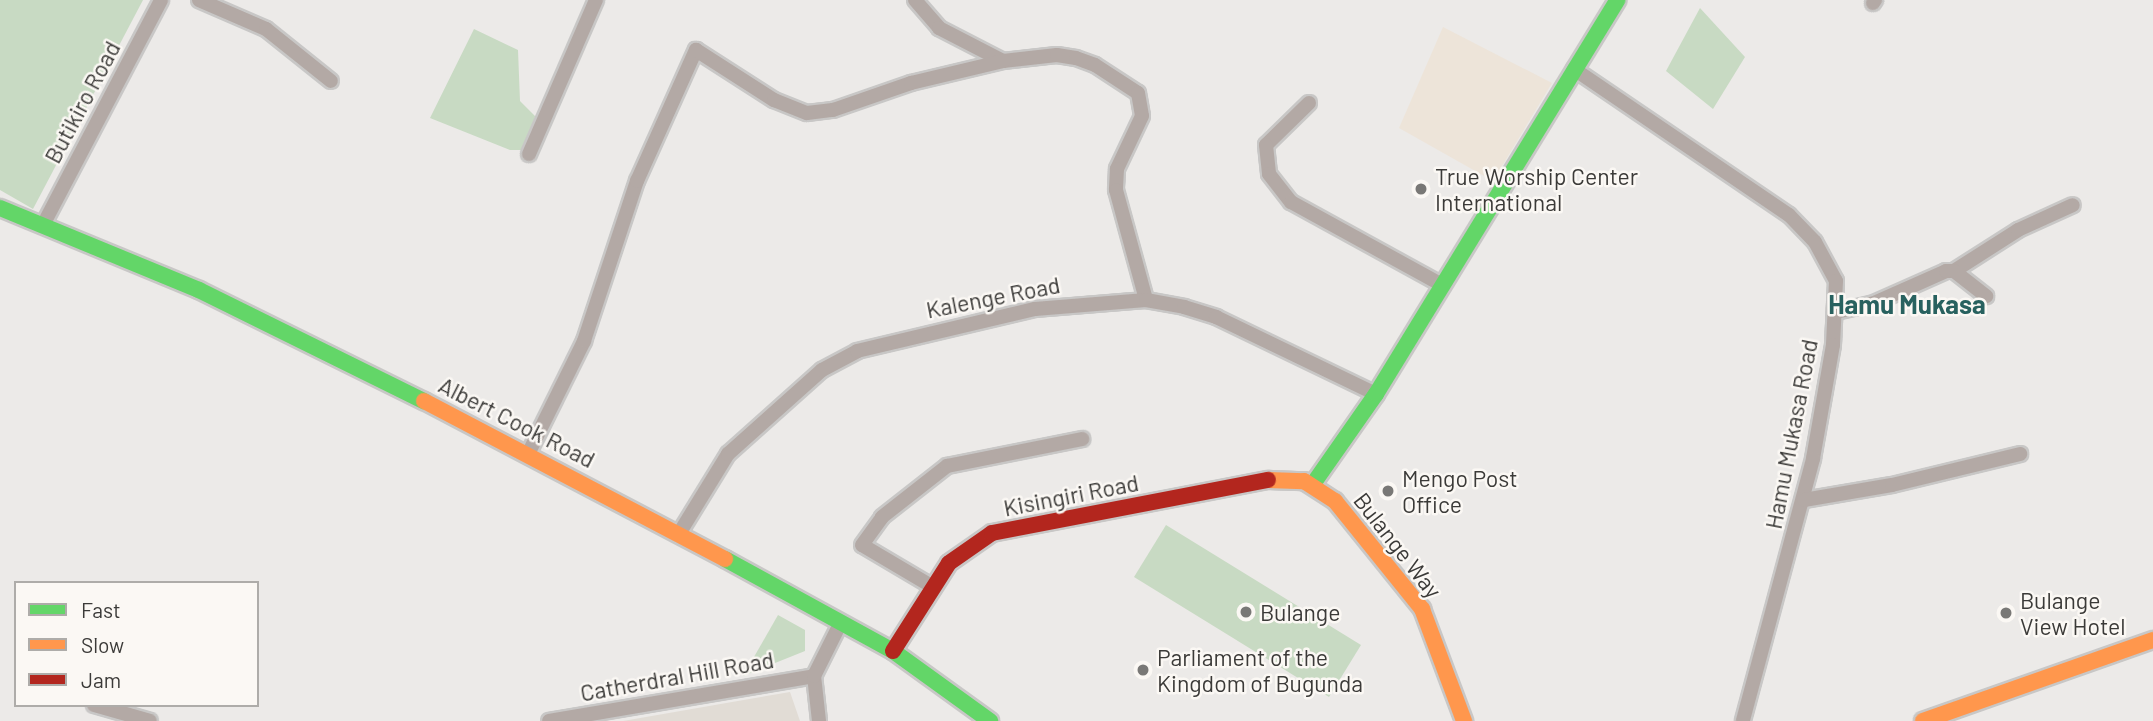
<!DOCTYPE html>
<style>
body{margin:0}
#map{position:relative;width:2153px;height:721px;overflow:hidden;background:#eceae8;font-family:Barlow,sans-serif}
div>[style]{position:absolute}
.commercial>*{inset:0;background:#ede4d9}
.built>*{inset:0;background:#e1dcd5}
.green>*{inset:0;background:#c8dac3}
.roads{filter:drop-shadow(2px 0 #c8c7c6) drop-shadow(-2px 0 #c8c7c6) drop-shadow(0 2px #c8c7c6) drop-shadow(0 -2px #c8c7c6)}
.street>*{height:14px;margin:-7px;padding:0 7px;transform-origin:7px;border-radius:7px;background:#b3a9a5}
.fast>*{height:16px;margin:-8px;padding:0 8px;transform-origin:8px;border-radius:8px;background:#63d668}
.slow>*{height:16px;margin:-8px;padding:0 8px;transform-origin:8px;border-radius:8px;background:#ff974d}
.jam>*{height:16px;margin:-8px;padding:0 8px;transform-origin:8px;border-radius:8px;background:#b3261e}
.dots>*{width:19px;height:19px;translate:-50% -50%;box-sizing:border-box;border:4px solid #fbf8f4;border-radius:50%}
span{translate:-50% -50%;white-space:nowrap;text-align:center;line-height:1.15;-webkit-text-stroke:5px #fbf8f4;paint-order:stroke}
.street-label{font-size:23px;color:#3b3a38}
.poi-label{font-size:23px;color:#3b3a38}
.left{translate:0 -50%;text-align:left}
.quarter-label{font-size:26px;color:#28615f;font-weight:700}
.legend{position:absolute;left:14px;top:581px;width:245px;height:126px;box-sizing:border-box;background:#fbf8f4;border:2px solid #aeaca9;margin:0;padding:9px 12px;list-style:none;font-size:21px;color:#3b3a38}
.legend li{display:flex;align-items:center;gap:14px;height:35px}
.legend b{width:35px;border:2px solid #aeaca9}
</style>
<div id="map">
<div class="commercial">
<div style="clip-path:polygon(1443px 27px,1552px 83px,1493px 181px,1399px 128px)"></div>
</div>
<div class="built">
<div style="clip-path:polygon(790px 692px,800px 721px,623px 721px,732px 702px)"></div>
</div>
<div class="green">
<div style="clip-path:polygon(0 0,143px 0,33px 209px,0 190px)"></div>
<div style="clip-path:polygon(1700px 8px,1745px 57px,1713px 109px,1666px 71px)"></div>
<div style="clip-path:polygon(474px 29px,518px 50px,520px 101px,535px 116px,533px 138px,525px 150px,510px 150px,430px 118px)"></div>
<div style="clip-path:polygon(1166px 525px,1361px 645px,1329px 697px,1134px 577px)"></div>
<div style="clip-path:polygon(778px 615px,805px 630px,805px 651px,743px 676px)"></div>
</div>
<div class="roads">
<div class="street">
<div style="left:199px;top:0;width:73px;rotate:23.4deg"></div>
<div style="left:266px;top:29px;width:83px;rotate:38.7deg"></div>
<div style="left:915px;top:0;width:37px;rotate:49deg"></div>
<div style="left:939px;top:28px;width:72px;rotate:27.3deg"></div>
<div style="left:1003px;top:61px;width:54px;rotate:-6.3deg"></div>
<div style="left:1057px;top:55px;width:19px;rotate:9deg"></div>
<div style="left:1076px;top:58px;width:20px;rotate:20deg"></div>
<div style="left:1095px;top:65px;width:51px;rotate:33.1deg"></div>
<div style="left:1138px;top:93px;width:23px;rotate:80deg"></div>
<div style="left:1142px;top:116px;width:59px;rotate:115.3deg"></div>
<div style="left:1117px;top:169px;width:21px;rotate:93deg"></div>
<div style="left:1116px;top:190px;width:114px;rotate:74.7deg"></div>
<div style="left:1873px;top:3px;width:4px;rotate:-56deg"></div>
<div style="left:1574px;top:69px;width:260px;rotate:34.2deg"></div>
<div style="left:1789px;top:215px;width:37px;rotate:46deg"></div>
<div style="left:1815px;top:242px;width:44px;rotate:61.7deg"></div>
<div style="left:1836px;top:281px;width:64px;rotate:92.7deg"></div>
<div style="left:1833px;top:345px;width:116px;rotate:100deg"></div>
<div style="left:1813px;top:459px;width:271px;rotate:105deg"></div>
<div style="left:1309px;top:103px;width:60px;rotate:135.7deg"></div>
<div style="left:1266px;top:145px;width:29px;rotate:84deg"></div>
<div style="left:1269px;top:174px;width:36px;rotate:52deg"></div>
<div style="left:1291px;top:202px;width:172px;rotate:28.8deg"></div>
<div style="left:529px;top:154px;width:168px;rotate:-66.5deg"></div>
<div style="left:43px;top:225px;width:254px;rotate:-62.3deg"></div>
<div style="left:1954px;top:271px;width:76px;rotate:-32.6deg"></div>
<div style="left:2018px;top:230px;width:60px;rotate:-24.4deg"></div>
<div style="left:1836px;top:312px;width:37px;rotate:-13deg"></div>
<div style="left:1872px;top:304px;width:81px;rotate:-24deg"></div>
<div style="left:1946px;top:271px;width:8px"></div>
<div style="left:1954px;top:271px;width:41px;rotate:38deg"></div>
<div style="left:529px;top:452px;width:124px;rotate:-63.6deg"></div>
<div style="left:584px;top:341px;width:169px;rotate:-71.7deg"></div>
<div style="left:637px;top:181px;width:144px;rotate:-65.8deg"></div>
<div style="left:696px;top:50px;width:93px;rotate:32.7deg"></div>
<div style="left:774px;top:100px;width:35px;rotate:22deg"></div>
<div style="left:807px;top:113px;width:26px;rotate:-7deg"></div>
<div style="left:833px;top:110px;width:83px;rotate:-19.1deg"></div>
<div style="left:911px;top:83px;width:95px;rotate:-13.4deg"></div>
<div style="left:1804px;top:500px;width:89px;rotate:-9.7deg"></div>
<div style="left:1892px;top:485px;width:132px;rotate:-13.6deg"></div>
<div style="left:680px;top:532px;width:92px;rotate:-58.4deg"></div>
<div style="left:728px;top:454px;width:126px;rotate:-41.8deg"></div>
<div style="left:822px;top:370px;width:40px;rotate:-28deg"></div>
<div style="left:857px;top:351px;width:183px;rotate:-13.3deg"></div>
<div style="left:1035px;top:309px;width:111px;rotate:-4.6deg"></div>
<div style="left:1146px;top:300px;width:39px;rotate:10deg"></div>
<div style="left:1184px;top:307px;width:34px;rotate:17deg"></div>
<div style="left:1216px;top:317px;width:178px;rotate:25.7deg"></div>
<div style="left:933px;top:587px;width:82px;rotate:-149.4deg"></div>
<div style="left:862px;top:545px;width:34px;rotate:-54deg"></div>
<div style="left:882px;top:517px;width:83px;rotate:-38.1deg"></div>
<div style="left:947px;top:466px;width:138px;rotate:-11.3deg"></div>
<div style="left:94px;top:705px;width:58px;rotate:15.9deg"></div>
<div style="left:549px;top:721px;width:269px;rotate:-9.6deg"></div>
<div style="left:819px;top:721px;width:45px;rotate:-96.3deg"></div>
<div style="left:814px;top:676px;width:60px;rotate:-63.4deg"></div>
</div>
<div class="fast">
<div style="left:0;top:208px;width:215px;rotate:22.4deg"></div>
<div style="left:199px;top:290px;width:251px;rotate:26.3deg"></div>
<div style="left:1313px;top:484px;width:110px;rotate:-55deg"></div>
<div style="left:1376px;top:394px;width:462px;rotate:-58.5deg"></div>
<div style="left:725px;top:559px;width:192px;rotate:28.7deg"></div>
<div style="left:893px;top:651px;width:120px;rotate:35.8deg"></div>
</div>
<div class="slow">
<div style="left:424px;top:401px;width:340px;rotate:27.7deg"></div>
<div style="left:1268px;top:480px;width:36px;rotate:2deg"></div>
<div style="left:1304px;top:481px;width:37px;rotate:33deg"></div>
<div style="left:1335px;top:501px;width:139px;rotate:51.1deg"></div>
<div style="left:1422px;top:609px;width:120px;rotate:69.4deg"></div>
<div style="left:1923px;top:721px;width:244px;rotate:-19.4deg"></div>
</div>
<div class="jam">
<div style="left:893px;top:651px;width:104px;rotate:-57.5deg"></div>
<div style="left:949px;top:563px;width:52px;rotate:-34.9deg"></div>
<div style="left:992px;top:533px;width:281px;rotate:-10.9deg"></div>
</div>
</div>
<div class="dots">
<div style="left:1421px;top:189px;background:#797876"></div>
<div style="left:1388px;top:491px;background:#797876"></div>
<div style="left:1246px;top:612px;background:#797876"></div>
<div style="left:2006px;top:613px;background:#797876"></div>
<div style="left:1143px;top:670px;background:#797876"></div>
</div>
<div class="street-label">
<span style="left:82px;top:102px;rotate:-62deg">Butikiro Road</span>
<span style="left:993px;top:297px;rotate:-11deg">Kalenge Road</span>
<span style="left:517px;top:422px;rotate:27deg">Albert Cook Road</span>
<span style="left:1791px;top:434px;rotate:-79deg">Hamu Mukasa Road</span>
<span style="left:1071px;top:495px;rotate:-11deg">Kisingiri Road</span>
<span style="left:1398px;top:545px;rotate:52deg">Bulange Way</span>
<span style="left:677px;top:676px;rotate:-10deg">Catherdral Hill Road</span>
</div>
<div class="poi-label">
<span class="left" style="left:1435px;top:189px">True Worship Center<br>International</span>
<span class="left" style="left:1402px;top:491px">Mengo Post<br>Office</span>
<span class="left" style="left:2020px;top:613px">Bulange<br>View Hotel</span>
<span class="left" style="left:1260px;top:612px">Bulange</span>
<span class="left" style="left:1157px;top:670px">Parliament of the<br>Kingdom of Bugunda</span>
</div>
<div class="quarter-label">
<span style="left:1907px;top:304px">Hamu Mukasa</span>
</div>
<ul class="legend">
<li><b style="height:9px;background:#63d668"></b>Fast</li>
<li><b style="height:9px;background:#ff974d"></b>Slow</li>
<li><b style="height:9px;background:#b3261e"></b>Jam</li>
</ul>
</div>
